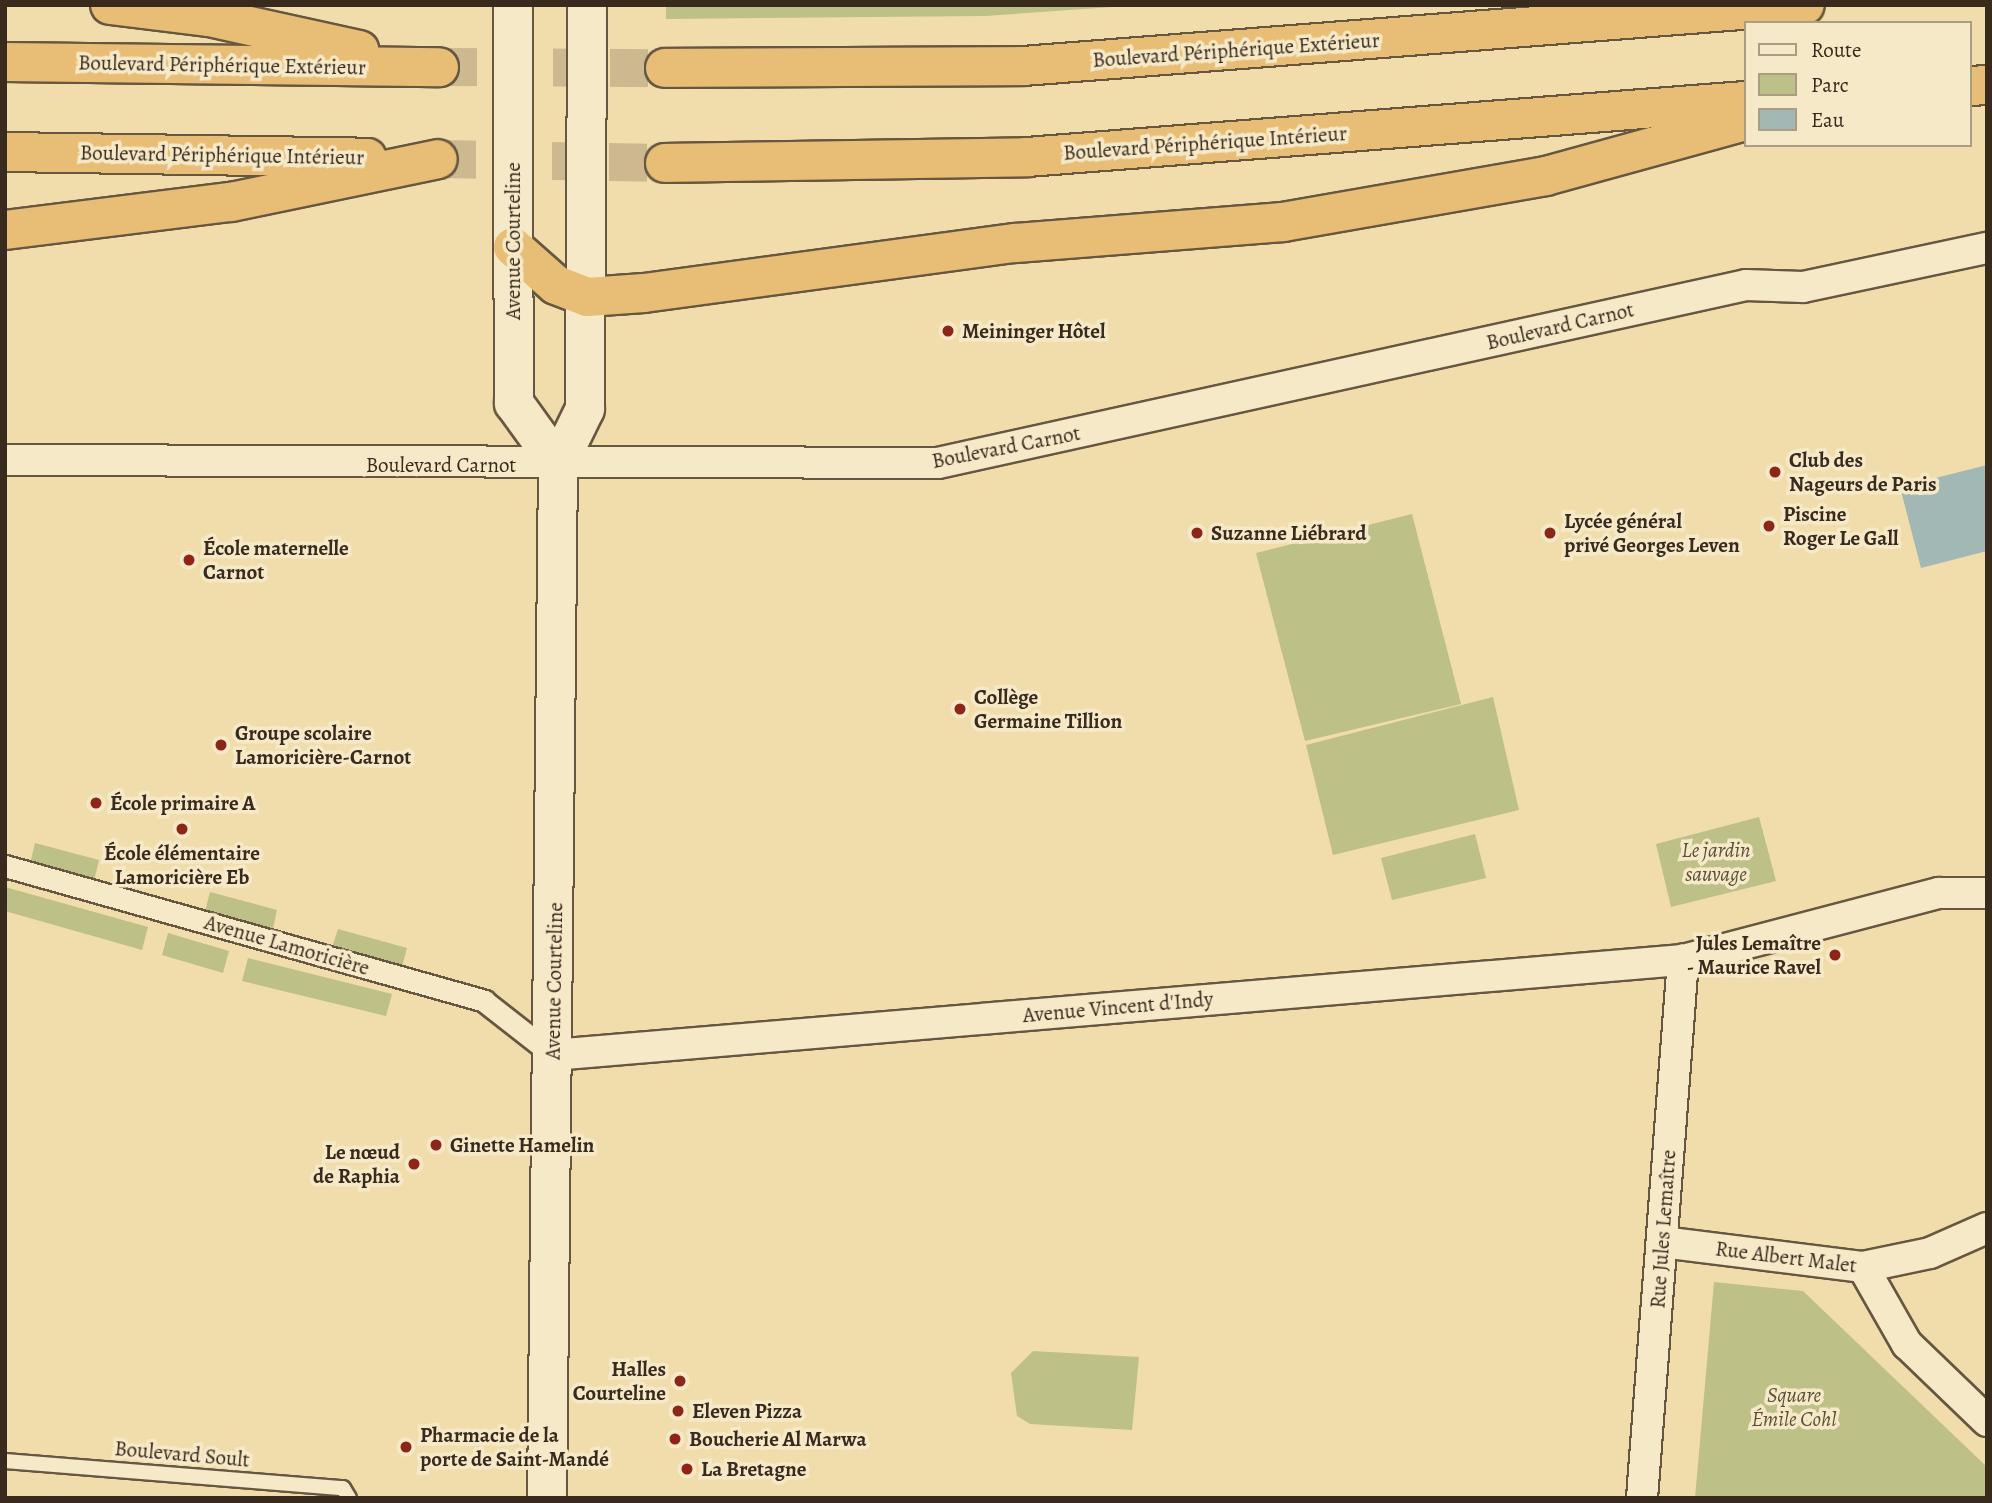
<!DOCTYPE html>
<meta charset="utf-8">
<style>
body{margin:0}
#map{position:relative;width:1992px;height:1503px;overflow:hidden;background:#f1ddab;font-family:Alegreya,serif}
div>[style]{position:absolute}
.green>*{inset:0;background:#bdc087}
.water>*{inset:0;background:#a1b8b5}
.trunk-tunnel>*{height:38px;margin-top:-19px;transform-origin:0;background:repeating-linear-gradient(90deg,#ccb98f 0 38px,transparent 0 57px)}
.roads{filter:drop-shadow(2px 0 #675741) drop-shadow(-2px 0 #675741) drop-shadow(0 2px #675741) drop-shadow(0 -2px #675741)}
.service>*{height:14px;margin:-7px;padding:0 7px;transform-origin:7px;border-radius:7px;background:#f6e9c8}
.pedestrian>*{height:21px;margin:-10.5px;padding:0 10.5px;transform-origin:10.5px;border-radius:10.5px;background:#f6e9c8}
.minor>*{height:30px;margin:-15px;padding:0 15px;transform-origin:15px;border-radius:15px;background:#f6e9c8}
.secondary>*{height:38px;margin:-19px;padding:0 19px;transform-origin:19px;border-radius:19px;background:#f6e9c8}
.trunk>*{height:38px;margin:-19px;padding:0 19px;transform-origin:19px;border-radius:19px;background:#e8be76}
.dots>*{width:19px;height:19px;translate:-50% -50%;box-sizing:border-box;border:4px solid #f6e9c8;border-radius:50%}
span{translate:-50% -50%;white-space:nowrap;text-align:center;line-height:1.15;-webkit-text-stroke:7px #f6e9c8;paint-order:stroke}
.street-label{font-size:21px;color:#392a1e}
.poi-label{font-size:21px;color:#392a1e;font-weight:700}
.left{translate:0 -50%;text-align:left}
.right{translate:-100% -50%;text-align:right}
.park-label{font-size:21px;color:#5a5038;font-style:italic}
.frame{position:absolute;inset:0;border:7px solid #392a1e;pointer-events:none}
.legend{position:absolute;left:1744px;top:21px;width:228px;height:126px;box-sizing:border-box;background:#f6e9c8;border:2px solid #aa9d84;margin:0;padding:9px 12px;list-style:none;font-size:21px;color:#392a1e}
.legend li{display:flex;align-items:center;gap:14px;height:35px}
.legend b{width:35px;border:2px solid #aa9d84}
</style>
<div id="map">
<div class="green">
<div style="clip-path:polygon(666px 5px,1141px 5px,985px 16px,666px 19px)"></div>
<div style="clip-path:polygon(1412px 514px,1461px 704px,1305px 741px,1256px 553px)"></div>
<div style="clip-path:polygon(1493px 697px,1519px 810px,1333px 855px,1306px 745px)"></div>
<div style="clip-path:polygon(1759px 817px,1776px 881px,1671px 907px,1656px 844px)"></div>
<div style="clip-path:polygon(1475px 834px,1486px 878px,1392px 900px,1381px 858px)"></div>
<div style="clip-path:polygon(35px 843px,99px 860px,94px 881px,30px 864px)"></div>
<div style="clip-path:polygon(5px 887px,148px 927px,142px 950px,5px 911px)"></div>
<div style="clip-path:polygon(210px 892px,277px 910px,272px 933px,204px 915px)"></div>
<div style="clip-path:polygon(338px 929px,407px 948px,401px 971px,331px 951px)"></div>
<div style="clip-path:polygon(168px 933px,229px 951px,223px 973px,162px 955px)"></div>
<div style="clip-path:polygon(248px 958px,392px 994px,386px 1016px,242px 981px)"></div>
<div style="clip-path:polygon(1714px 1282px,1803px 1291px,1987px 1467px,1987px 1498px,1695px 1498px)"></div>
<div style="clip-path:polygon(1033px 1351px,1139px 1357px,1132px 1430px,1030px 1424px,1017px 1416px,1011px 1373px)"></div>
</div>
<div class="water">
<div style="clip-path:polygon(1987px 465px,1987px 551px,1921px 568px,1900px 487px)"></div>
</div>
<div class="trunk-tunnel">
<div style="left:439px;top:67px;width:226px;rotate:0.3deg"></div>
<div style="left:438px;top:159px;width:227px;rotate:1deg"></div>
</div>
<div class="roads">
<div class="service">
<div style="left:5px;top:1461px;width:339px;rotate:4.6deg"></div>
<div style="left:343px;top:1488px;width:12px;rotate:59deg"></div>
</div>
<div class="pedestrian">
<div style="left:5px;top:866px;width:498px;rotate:15.7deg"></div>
<div style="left:484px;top:1001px;width:88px;rotate:38deg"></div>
</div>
<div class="minor">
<div style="left:5px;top:460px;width:933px;rotate:0.18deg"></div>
<div style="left:938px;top:463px;width:827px;rotate:-12.42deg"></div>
<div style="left:1746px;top:285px;width:57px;rotate:2deg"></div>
<div style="left:1803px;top:287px;width:188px;rotate:-12deg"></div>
<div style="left:553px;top:1055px;width:1134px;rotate:-4.81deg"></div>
<div style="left:1683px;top:960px;width:265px;rotate:-14.7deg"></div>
<div style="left:1939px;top:893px;width:48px"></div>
<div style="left:1662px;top:1242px;width:203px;rotate:7.1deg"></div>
<div style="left:1863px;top:1267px;width:68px;rotate:-11.8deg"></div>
<div style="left:1930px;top:1253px;width:62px;rotate:-23.7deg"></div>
<div style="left:1863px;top:1267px;width:89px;rotate:60.3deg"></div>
<div style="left:1907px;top:1344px;width:111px;rotate:43.9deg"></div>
<div style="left:1642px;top:1498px;width:540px;rotate:-85.64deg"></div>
</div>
<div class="secondary">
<div style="left:513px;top:5px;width:398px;rotate:89.9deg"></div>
<div style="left:514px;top:403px;width:75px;rotate:54.2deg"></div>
<div style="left:547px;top:1498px;width:1034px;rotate:-89.39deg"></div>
<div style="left:558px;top:464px;width:61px;rotate:-63.9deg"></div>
<div style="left:585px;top:409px;width:404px;rotate:-89.7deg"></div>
</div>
<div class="trunk">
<div style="left:110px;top:5px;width:100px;rotate:6.9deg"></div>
<div style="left:209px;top:17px;width:154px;rotate:12.4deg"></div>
<div style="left:5px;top:62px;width:434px;rotate:0.7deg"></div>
<div style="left:665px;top:68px;width:358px;rotate:-0.3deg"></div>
<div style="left:1023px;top:66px;width:784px;rotate:-4.46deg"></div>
<div style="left:1969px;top:86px;width:18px;rotate:-3deg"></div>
<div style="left:5px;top:152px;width:362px;rotate:0.9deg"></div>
<div style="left:665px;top:163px;width:362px;rotate:-0.9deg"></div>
<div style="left:1027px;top:157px;width:720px;rotate:-4.46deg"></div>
<div style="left:5px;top:230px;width:228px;rotate:-7.1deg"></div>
<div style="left:231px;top:202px;width:211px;rotate:-11.7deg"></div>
<div style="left:513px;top:247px;width:57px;rotate:41.5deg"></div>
<div style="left:556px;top:285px;width:33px;rotate:21deg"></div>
<div style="left:587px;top:297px;width:57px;rotate:-4deg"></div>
<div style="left:644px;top:293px;width:375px;rotate:-7.7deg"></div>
<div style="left:1016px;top:243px;width:268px;rotate:-4.5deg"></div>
<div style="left:1283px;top:222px;width:267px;rotate:-9.9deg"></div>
<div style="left:1546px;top:176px;width:206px;rotate:-15.4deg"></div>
</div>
</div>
<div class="dots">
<div style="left:948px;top:331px;background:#8f2418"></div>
<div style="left:1775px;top:472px;background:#8f2418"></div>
<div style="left:1769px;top:526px;background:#8f2418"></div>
<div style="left:1197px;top:533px;background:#8f2418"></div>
<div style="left:1550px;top:533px;background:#8f2418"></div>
<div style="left:189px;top:560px;background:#8f2418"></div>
<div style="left:960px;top:709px;background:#8f2418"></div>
<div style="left:221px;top:745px;background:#8f2418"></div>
<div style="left:96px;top:803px;background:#8f2418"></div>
<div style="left:182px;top:829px;background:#8f2418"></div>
<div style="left:1835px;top:955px;background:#8f2418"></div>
<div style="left:436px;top:1145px;background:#8f2418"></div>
<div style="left:414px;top:1164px;background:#8f2418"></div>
<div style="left:680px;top:1381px;background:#8f2418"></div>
<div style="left:678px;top:1411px;background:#8f2418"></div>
<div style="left:675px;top:1439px;background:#8f2418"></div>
<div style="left:406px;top:1447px;background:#8f2418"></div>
<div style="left:687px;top:1469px;background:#8f2418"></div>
</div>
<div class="street-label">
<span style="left:1236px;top:50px;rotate:-4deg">Boulevard Périphérique Extérieur</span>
<span style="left:222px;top:65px;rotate:1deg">Boulevard Périphérique Extérieur</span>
<span style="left:1205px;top:143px;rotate:-4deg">Boulevard Périphérique Intérieur</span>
<span style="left:222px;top:155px;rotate:1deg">Boulevard Périphérique Intérieur</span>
<span style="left:513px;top:241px;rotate:-90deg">Avenue Courteline</span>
<span style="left:1560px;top:326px;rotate:-13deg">Boulevard Carnot</span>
<span style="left:1006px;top:447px;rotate:-11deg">Boulevard Carnot</span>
<span style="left:441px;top:465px">Boulevard Carnot</span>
<span style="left:287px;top:945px;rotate:16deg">Avenue Lamoricière</span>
<span style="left:554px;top:981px;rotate:-89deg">Avenue Courteline</span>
<span style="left:1118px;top:1007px;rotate:-5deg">Avenue Vincent d'Indy</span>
<span style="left:1663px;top:1229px;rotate:-86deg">Rue Jules Lemaître</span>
<span style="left:1786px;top:1257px;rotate:7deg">Rue Albert Malet</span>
<span style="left:182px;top:1454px;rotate:5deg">Boulevard Soult</span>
</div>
<div class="poi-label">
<span class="left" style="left:962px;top:331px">Meininger Hôtel</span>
<span class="left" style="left:1789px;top:472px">Club des<br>Nageurs de Paris</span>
<span class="left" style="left:1783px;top:526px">Piscine<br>Roger Le Gall</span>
<span class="left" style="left:1564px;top:533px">Lycée général<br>privé Georges Leven</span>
<span class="left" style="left:1211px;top:533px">Suzanne Liébrard</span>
<span class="left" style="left:203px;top:560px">École maternelle<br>Carnot</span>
<span class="left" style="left:974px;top:709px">Collège<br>Germaine Tillion</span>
<span class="left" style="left:235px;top:745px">Groupe scolaire<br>Lamoricière-Carnot</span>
<span class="left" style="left:110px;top:803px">École primaire A</span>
<span style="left:182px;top:865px">École élémentaire<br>Lamoricière Eb</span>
<span class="right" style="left:1821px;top:955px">Jules Lemaître<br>- Maurice Ravel</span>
<span class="left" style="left:450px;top:1145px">Ginette Hamelin</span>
<span class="right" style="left:400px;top:1164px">Le nœud<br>de Raphia</span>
<span class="right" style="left:666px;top:1381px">Halles<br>Courteline</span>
<span class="left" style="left:692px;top:1411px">Eleven Pizza</span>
<span class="left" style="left:420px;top:1447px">Pharmacie de la<br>porte de Saint-Mandé</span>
<span class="left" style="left:689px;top:1439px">Boucherie Al Marwa</span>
<span class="left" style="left:701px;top:1469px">La Bretagne</span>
</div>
<div class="park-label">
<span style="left:1716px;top:862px">Le jardin<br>sauvage</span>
<span style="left:1794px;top:1407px">Square<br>Émile Cohl</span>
</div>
<div class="frame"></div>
<ul class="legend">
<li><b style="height:9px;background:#f6e9c8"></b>Route</li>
<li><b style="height:19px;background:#bdc087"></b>Parc</li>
<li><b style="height:19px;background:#a1b8b5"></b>Eau</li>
</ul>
</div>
